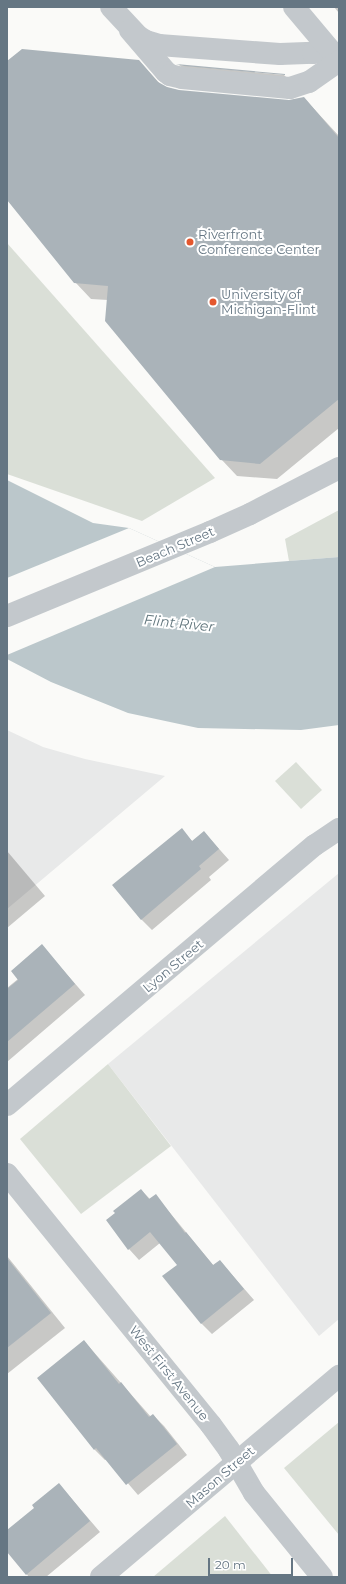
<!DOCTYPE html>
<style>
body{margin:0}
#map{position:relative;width:346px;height:1584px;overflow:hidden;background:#fafaf8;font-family:Montserrat,sans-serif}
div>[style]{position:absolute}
.built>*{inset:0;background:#e8e9e9}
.green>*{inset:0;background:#dadfd7}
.water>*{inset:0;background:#bbc7cb}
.pier>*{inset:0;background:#fafaf8}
.shadow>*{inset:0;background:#0003}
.building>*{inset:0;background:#aab3b9}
.minor>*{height:22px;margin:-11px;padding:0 11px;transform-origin:11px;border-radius:11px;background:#c3c8cc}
.dots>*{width:11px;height:11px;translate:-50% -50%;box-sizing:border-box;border:2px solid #fff;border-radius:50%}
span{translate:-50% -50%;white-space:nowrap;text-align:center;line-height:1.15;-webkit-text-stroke:4px #fff;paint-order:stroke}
.poi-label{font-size:13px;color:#657683}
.left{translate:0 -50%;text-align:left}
.street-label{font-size:13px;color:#657683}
.water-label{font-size:14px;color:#60757c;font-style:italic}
.frame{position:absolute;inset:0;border:8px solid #657683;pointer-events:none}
.scale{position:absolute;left:208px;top:1558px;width:85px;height:18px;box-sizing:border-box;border:2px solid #657683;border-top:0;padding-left:5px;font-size:12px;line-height:14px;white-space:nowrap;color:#657683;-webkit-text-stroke:3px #fff;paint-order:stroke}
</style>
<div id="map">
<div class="built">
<div style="clip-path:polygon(7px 730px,43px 747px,85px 759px,165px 776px,7px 909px)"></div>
<div style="clip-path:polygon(339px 873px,339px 1319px,319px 1336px,108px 1064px)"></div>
</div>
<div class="green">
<div style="clip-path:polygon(7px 243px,215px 478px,142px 521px,7px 474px)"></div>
<div style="clip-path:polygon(339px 510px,339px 557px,289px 561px,285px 539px)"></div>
<div style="clip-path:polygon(296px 762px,322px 790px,301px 809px,275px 781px)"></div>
<div style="clip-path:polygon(108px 1064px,171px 1146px,81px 1214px,20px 1139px)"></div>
<div style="clip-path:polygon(339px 1422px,339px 1535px,284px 1468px)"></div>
<div style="clip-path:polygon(225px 1516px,273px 1577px,153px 1577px)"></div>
</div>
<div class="water">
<div style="clip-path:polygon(7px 480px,93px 523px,129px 528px,215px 567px,339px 557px,339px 725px,301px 730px,198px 728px,128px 713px,51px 682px,7px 659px)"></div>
</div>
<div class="pier">
<div style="clip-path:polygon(129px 528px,215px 567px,7px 655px,7px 578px)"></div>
</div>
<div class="shadow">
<div style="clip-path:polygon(334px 7px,339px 7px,339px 13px)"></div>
<div style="clip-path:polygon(139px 61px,162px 86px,179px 91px,289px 101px,304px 98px,339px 136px,339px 428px,277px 479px,237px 476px,221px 459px,108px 300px,91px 299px,75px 282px,7px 192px,7px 62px)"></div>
<div style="clip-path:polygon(179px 65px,284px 75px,299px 90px,194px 80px)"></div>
<div style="clip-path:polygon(182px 830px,193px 842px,204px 832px,229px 860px,209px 877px,211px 880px,152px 930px,141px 919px)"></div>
<div style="clip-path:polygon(7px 851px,45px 896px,7px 928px)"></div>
<div style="clip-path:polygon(42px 946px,85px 995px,7px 1062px,7px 988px,18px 979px)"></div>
<div style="clip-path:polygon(141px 1190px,151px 1200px,156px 1196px,214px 1266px,220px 1261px,254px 1300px,212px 1334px,201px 1323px,178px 1265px,160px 1243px,139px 1260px,129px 1249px)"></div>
<div style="clip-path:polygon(7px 1256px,65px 1328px,7px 1374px)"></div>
<div style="clip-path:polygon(84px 1341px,151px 1417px,153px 1415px,164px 1426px,187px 1455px,138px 1495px,107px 1459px,105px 1460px,95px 1450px,39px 1378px)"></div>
<div style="clip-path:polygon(59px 1484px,100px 1532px,46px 1577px,29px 1577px,7px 1550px,7px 1531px,35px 1508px)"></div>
</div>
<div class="building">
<div style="clip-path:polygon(22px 49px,139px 60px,158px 82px,167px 87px,179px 90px,289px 100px,304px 97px,339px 138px,339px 399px,260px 464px,220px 460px,105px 321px,108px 286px,74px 283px,7px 200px,7px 61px)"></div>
<div style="clip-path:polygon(176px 64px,285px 74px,285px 75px,184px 66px)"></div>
<div style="clip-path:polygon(182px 828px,192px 841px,204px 831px,219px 849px,199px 866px,201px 869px,141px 920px,112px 885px)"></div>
<div style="clip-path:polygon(42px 944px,75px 984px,7px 1042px,7px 989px,18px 980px,11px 971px)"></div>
<div style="clip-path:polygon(141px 1189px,149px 1199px,156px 1194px,185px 1233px,186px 1232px,213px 1265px,220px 1260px,244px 1289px,201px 1324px,162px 1276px,177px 1265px,150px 1232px,128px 1250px,106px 1220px,115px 1213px,113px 1211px)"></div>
<div style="clip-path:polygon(7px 1258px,51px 1313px,7px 1348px)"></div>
<div style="clip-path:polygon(84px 1340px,119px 1384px,121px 1382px,149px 1417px,153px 1414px,177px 1444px,126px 1485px,96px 1448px,94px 1450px,37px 1378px)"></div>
<div style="clip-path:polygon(59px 1483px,90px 1521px,26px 1575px,7px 1552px,7px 1530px,34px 1508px,32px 1505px)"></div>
</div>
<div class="minor">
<div style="left:111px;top:7px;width:40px;rotate:47deg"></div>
<div style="left:138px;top:36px;width:9px;rotate:32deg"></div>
<div style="left:146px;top:41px;width:14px;rotate:17deg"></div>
<div style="left:159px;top:45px;width:121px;rotate:4.3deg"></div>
<div style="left:280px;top:54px;width:33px;rotate:-2deg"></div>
<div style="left:313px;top:53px;width:16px;rotate:-14deg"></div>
<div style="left:294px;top:7px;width:67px;rotate:49.9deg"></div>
<div style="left:130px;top:30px;width:55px;rotate:49.4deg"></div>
<div style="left:166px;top:72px;width:5px;rotate:37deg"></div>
<div style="left:170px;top:75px;width:12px;rotate:14deg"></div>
<div style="left:182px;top:78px;width:108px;rotate:5.3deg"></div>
<div style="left:290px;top:88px;width:20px;rotate:-18deg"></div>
<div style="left:309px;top:82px;width:37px;rotate:-35deg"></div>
<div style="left:7px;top:616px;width:220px;rotate:-22.5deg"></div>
<div style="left:210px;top:532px;width:44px;rotate:-24.2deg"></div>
<div style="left:250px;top:514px;width:100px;rotate:-27.3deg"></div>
<div style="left:7px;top:1105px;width:403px;rotate:-40.2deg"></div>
<div style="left:315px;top:845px;width:29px;rotate:-34deg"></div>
<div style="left:7px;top:1174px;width:323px;rotate:50.9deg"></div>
<div style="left:211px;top:1425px;width:31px;rotate:54deg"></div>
<div style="left:229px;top:1450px;width:50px;rotate:59.8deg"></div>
<div style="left:254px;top:1493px;width:108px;rotate:51deg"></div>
<div style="left:101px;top:1577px;width:312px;rotate:-40.2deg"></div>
</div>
<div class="dots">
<div style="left:190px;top:242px;background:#e4572e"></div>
<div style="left:213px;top:302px;background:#e4572e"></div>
</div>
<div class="poi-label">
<span class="left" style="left:198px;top:242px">Riverfront<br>Conference Center</span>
<span class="left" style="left:221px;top:302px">University of<br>Michigan-Flint</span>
</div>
<div class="street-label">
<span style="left:175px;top:547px;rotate:-23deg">Beach Street</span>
<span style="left:173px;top:966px;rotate:-40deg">Lyon Street</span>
<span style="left:169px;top:1373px;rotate:51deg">West First Avenue</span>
<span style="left:220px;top:1477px;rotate:-41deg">Mason Street</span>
</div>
<div class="water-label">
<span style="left:179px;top:623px;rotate:6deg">Flint River</span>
</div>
<div class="frame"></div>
<div class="scale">20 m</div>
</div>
